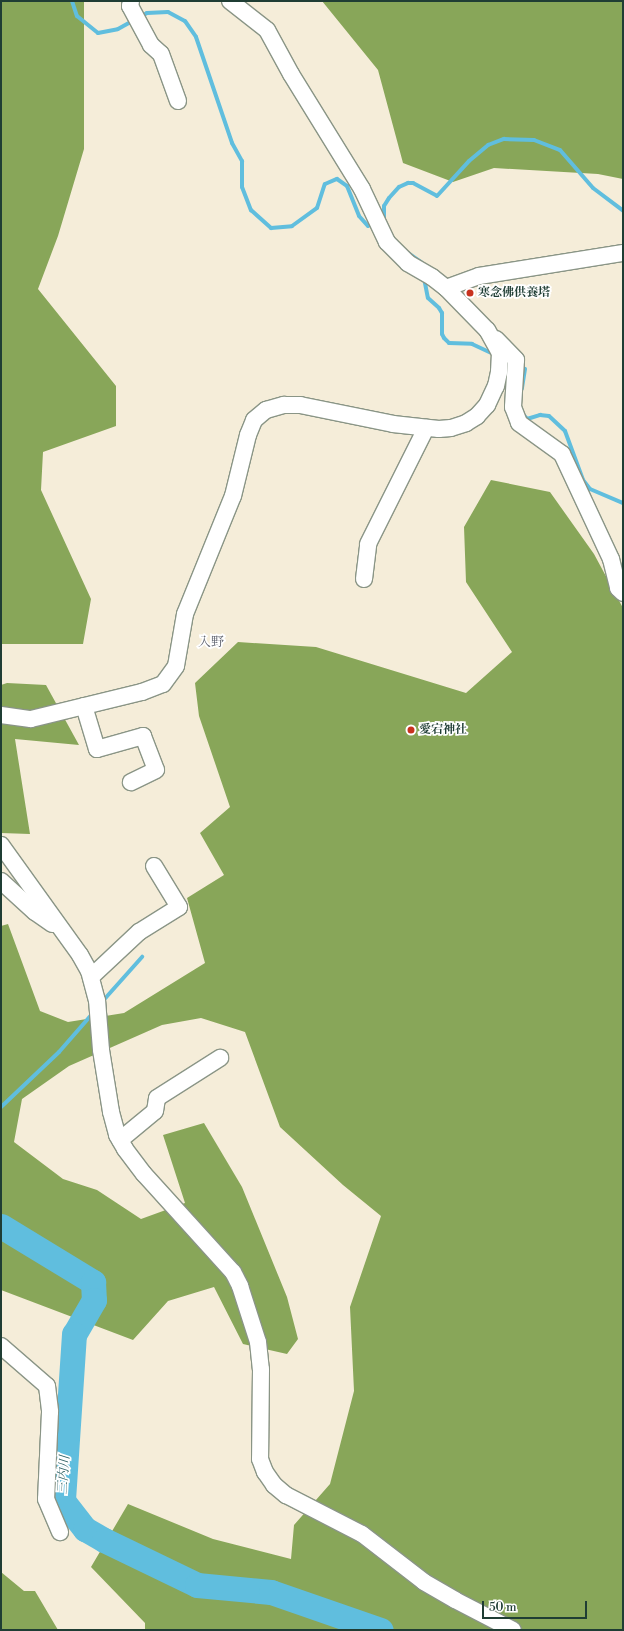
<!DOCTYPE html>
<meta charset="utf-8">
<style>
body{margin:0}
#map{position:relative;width:624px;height:1631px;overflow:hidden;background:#f5edd9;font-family:"Libre Bodoni","Noto Serif JP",serif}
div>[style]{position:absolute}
.forest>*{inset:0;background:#88a659}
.stream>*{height:4px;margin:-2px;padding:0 2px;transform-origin:2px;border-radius:2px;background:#60bede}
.river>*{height:25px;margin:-12.5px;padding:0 12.5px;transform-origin:12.5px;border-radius:12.5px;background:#60bede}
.roads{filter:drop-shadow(1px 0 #8a9586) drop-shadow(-1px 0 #8a9586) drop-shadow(0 1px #8a9586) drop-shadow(0 -1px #8a9586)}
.minor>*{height:16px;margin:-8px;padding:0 8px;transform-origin:8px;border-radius:8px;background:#fff}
.dots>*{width:11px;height:11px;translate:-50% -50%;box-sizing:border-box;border:2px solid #fff;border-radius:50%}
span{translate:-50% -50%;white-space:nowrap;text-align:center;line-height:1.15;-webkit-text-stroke:3.5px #fff;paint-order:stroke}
.poi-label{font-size:12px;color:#1f3d34;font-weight:700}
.left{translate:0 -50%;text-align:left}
.neighbourhood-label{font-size:13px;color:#5e626e}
.water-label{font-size:13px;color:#326467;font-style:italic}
.frame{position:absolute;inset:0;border:2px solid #1f3d34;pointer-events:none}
.scale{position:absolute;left:482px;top:1601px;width:105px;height:18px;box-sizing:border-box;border:2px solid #1f3d34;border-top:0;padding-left:5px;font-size:12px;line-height:14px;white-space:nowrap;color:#1f3d34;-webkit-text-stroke:3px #fff;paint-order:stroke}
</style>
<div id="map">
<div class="forest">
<div style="clip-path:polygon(1px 1px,84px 1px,84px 149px,58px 236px,38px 289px,116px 386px,116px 426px,43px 452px,41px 490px,91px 599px,83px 644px,1px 644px)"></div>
<div style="clip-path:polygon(322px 1px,623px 1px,623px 179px,598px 174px,494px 168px,453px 182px,403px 163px,378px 70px)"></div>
<div style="clip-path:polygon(491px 480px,550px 492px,594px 554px,623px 608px,623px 1630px,145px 1630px,145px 1623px,91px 1567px,128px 1504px,213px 1539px,291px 1559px,294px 1525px,330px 1484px,354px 1391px,350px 1307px,381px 1216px,343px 1185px,280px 1127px,245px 1032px,201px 1018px,162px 1025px,69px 1066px,22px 1099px,14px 1142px,63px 1179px,97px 1190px,141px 1219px,185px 1203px,163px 1135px,204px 1123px,242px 1187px,287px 1297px,298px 1339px,287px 1354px,243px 1344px,214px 1287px,168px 1301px,133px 1340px,1px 1290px,1px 926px,8px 924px,40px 1011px,68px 1022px,124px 1013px,205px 963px,187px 898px,224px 875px,200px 833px,230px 807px,199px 716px,195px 683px,238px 642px,316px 647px,466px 693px,512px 652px,466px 582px,464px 527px)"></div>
<div style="clip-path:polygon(7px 683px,46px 685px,79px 745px,15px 739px,30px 834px,1px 833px,1px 685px)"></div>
<div style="clip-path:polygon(1px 1572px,24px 1591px,35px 1591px,58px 1630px,1px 1630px)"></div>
</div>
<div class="stream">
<div style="left:72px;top:1px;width:16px;rotate:72deg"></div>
<div style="left:77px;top:16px;width:27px;rotate:39deg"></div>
<div style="left:98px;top:33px;width:20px;rotate:-11deg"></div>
<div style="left:118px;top:29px;width:18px;rotate:-29deg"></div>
<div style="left:140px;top:17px;width:8px;rotate:-30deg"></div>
<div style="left:147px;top:13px;width:21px;rotate:-3deg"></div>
<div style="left:168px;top:12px;width:19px;rotate:28deg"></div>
<div style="left:185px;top:21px;width:19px;rotate:55deg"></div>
<div style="left:196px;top:37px;width:112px;rotate:71.2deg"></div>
<div style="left:232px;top:143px;width:21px;rotate:61deg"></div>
<div style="left:242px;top:161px;width:26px;rotate:90deg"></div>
<div style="left:242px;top:187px;width:25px;rotate:69deg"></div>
<div style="left:251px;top:210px;width:27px;rotate:42deg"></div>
<div style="left:271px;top:228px;width:21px;rotate:-5deg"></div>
<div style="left:292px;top:226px;width:31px;rotate:-36deg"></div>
<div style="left:317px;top:208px;width:25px;rotate:-72deg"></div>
<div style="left:325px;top:184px;width:13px;rotate:-23deg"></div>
<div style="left:337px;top:179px;width:12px;rotate:35deg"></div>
<div style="left:347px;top:186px;width:32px;rotate:68deg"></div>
<div style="left:359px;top:216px;width:13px;rotate:48deg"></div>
<div style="left:368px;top:226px;width:7px;rotate:-34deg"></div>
<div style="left:380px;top:219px;width:4px;rotate:-27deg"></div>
<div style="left:384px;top:217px;width:11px;rotate:-90deg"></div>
<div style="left:384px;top:206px;width:9px;rotate:-58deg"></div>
<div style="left:389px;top:198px;width:15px;rotate:-48deg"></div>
<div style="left:399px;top:187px;width:10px;rotate:-24deg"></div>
<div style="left:408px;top:183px;width:5px"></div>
<div style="left:413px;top:183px;width:27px;rotate:28deg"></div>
<div style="left:437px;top:196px;width:47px;rotate:-47.6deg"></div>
<div style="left:469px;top:161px;width:25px;rotate:-40deg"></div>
<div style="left:488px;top:145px;width:17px;rotate:-21deg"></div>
<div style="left:504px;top:139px;width:30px;rotate:2deg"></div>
<div style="left:534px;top:140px;width:28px;rotate:21deg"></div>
<div style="left:560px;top:150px;width:50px;rotate:49deg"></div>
<div style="left:593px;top:188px;width:38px;rotate:37deg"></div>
<div style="left:408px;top:253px;width:16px;rotate:35deg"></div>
<div style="left:424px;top:278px;width:20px;rotate:79deg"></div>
<div style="left:428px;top:298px;width:15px;rotate:42deg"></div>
<div style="left:439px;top:308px;width:6px;rotate:59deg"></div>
<div style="left:442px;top:313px;width:21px;rotate:90deg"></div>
<div style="left:442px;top:334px;width:4px;rotate:63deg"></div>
<div style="left:444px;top:338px;width:7px;rotate:45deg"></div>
<div style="left:449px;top:343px;width:23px;rotate:2deg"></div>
<div style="left:472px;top:344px;width:26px;rotate:25deg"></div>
<div style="left:520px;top:367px;width:5px;rotate:22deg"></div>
<div style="left:525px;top:369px;width:20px;rotate:99deg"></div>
<div style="left:522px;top:413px;width:8px;rotate:50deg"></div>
<div style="left:527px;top:419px;width:14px;rotate:-17deg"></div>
<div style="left:540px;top:415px;width:9px;rotate:6deg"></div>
<div style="left:549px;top:416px;width:22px;rotate:43deg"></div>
<div style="left:565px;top:431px;width:52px;rotate:69.8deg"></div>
<div style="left:583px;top:480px;width:11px;rotate:52deg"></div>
<div style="left:590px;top:489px;width:36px;rotate:23deg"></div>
<div style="left:101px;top:1003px;width:62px;rotate:-48.3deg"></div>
<div style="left:1px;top:1107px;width:80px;rotate:-43.5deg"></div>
<div style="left:59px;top:1052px;width:52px;rotate:-48.9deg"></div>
</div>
<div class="river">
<div style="left:1px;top:1226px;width:108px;rotate:31.3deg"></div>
<div style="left:93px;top:1282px;width:18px;rotate:87deg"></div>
<div style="left:94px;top:1300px;width:39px;rotate:120deg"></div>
<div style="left:74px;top:1334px;width:167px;rotate:93.8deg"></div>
<div style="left:63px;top:1501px;width:36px;rotate:52deg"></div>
<div style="left:85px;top:1529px;width:22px;rotate:30deg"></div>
<div style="left:104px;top:1540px;width:103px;rotate:25.8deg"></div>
<div style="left:197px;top:1585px;width:74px;rotate:5.4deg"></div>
<div style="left:271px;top:1592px;width:116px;rotate:19.1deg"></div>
</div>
<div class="roads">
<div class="minor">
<div style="left:131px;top:1px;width:5px;rotate:101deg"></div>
<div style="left:130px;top:6px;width:44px;rotate:61.7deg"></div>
<div style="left:151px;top:45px;width:13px;rotate:42deg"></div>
<div style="left:161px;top:54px;width:50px;rotate:70.1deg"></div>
<div style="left:446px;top:288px;width:35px;rotate:-20deg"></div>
<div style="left:479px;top:276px;width:146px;rotate:-9.1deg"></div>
<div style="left:496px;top:339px;width:29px;rotate:46deg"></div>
<div style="left:516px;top:360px;width:47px;rotate:93.7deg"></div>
<div style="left:513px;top:407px;width:17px;rotate:69deg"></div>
<div style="left:519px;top:423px;width:53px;rotate:35.8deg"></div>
<div style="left:562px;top:454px;width:116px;rotate:65deg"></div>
<div style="left:611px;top:559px;width:30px;rotate:76deg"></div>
<div style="left:618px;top:588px;width:7px;rotate:45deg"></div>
<div style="left:364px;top:579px;width:35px;rotate:-83deg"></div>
<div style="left:368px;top:544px;width:130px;rotate:-63.4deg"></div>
<div style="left:84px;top:706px;width:45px;rotate:73.2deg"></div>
<div style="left:97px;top:749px;width:48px;rotate:-15.8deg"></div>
<div style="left:143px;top:736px;width:36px;rotate:69deg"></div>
<div style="left:156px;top:770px;width:28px;rotate:154deg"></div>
<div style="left:1px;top:715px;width:30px;rotate:8deg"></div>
<div style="left:31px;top:719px;width:114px;rotate:-13.7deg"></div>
<div style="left:142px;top:692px;width:22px;rotate:-21deg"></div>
<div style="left:163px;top:684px;width:22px;rotate:-54deg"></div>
<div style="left:176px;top:666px;width:53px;rotate:-80.2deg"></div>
<div style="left:185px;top:614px;width:127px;rotate:-67.9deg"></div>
<div style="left:233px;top:496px;width:63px;rotate:-76.2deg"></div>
<div style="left:248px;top:435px;width:16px;rotate:-68deg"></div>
<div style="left:254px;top:420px;width:16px;rotate:-40deg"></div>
<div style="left:266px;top:410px;width:19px;rotate:-16deg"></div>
<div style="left:284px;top:405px;width:16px"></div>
<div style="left:300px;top:405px;width:95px;rotate:11.5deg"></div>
<div style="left:393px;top:424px;width:46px;rotate:6.2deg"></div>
<div style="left:439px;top:429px;width:12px;rotate:-5deg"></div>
<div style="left:451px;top:428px;width:16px;rotate:-18deg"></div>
<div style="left:466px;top:423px;width:13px;rotate:-32deg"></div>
<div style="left:477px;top:416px;width:15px;rotate:-48deg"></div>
<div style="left:487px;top:405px;width:21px;rotate:-65deg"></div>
<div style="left:496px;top:386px;width:14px;rotate:-78deg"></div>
<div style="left:499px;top:372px;width:19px;rotate:-87deg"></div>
<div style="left:500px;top:353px;width:26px;rotate:-119deg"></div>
<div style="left:487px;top:330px;width:59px;rotate:-134.3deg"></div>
<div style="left:446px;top:288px;width:18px;rotate:-142deg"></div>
<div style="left:432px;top:277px;width:28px;rotate:-150deg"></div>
<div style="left:408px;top:263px;width:30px;rotate:-135deg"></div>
<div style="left:387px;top:242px;width:59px;rotate:-115.3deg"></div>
<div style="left:362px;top:189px;width:135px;rotate:-121.7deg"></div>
<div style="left:291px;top:74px;width:50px;rotate:-118.6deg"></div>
<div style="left:267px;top:30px;width:47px;rotate:-141.9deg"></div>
<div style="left:1px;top:845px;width:135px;rotate:54.3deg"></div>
<div style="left:80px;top:955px;width:18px;rotate:61deg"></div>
<div style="left:89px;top:971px;width:30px;rotate:75deg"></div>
<div style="left:97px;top:1000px;width:50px;rotate:85.4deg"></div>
<div style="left:101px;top:1050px;width:63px;rotate:80.8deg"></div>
<div style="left:111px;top:1112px;width:24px;rotate:75deg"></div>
<div style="left:117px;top:1135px;width:16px;rotate:60deg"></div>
<div style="left:125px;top:1149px;width:31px;rotate:53deg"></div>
<div style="left:144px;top:1174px;width:132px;rotate:47.8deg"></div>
<div style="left:233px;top:1272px;width:16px;rotate:63deg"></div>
<div style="left:240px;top:1286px;width:59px;rotate:72.2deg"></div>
<div style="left:258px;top:1342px;width:27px;rotate:84deg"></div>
<div style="left:261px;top:1369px;width:90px;rotate:90.6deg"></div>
<div style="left:260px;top:1459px;width:14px;rotate:69deg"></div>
<div style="left:265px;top:1472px;width:16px;rotate:55deg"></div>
<div style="left:274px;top:1485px;width:16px;rotate:40deg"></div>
<div style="left:286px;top:1495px;width:85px;rotate:27.2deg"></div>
<div style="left:362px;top:1534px;width:78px;rotate:37.7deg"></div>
<div style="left:424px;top:1582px;width:36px;rotate:30deg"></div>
<div style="left:455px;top:1600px;width:65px;rotate:27.3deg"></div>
<div style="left:1px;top:881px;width:46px;rotate:42.4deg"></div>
<div style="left:35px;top:912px;width:21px;rotate:35deg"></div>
<div style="left:91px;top:977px;width:66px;rotate:-43.2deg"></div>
<div style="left:139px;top:932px;width:47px;rotate:-32deg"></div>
<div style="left:179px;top:907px;width:48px;rotate:-121.4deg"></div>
<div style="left:120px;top:1140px;width:45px;rotate:-39.6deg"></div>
<div style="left:155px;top:1111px;width:13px;rotate:-81deg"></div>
<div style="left:157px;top:1098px;width:75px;rotate:-32.4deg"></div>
<div style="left:1px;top:1346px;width:61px;rotate:41deg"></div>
<div style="left:47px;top:1386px;width:26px;rotate:83deg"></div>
<div style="left:50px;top:1412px;width:87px;rotate:92.6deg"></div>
<div style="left:46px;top:1499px;width:36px;rotate:67deg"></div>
</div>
</div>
<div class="dots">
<div style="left:470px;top:293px;background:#c8321e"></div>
<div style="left:411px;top:730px;background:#c8321e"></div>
</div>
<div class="poi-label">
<span class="left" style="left:478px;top:293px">寒念佛供養塔</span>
<span class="left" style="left:419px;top:730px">愛宕神社</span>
</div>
<div class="neighbourhood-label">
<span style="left:211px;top:642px">入野</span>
</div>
<div class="water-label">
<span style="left:64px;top:1475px;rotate:-86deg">三内川</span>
</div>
<div class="frame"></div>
<div class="scale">50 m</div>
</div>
